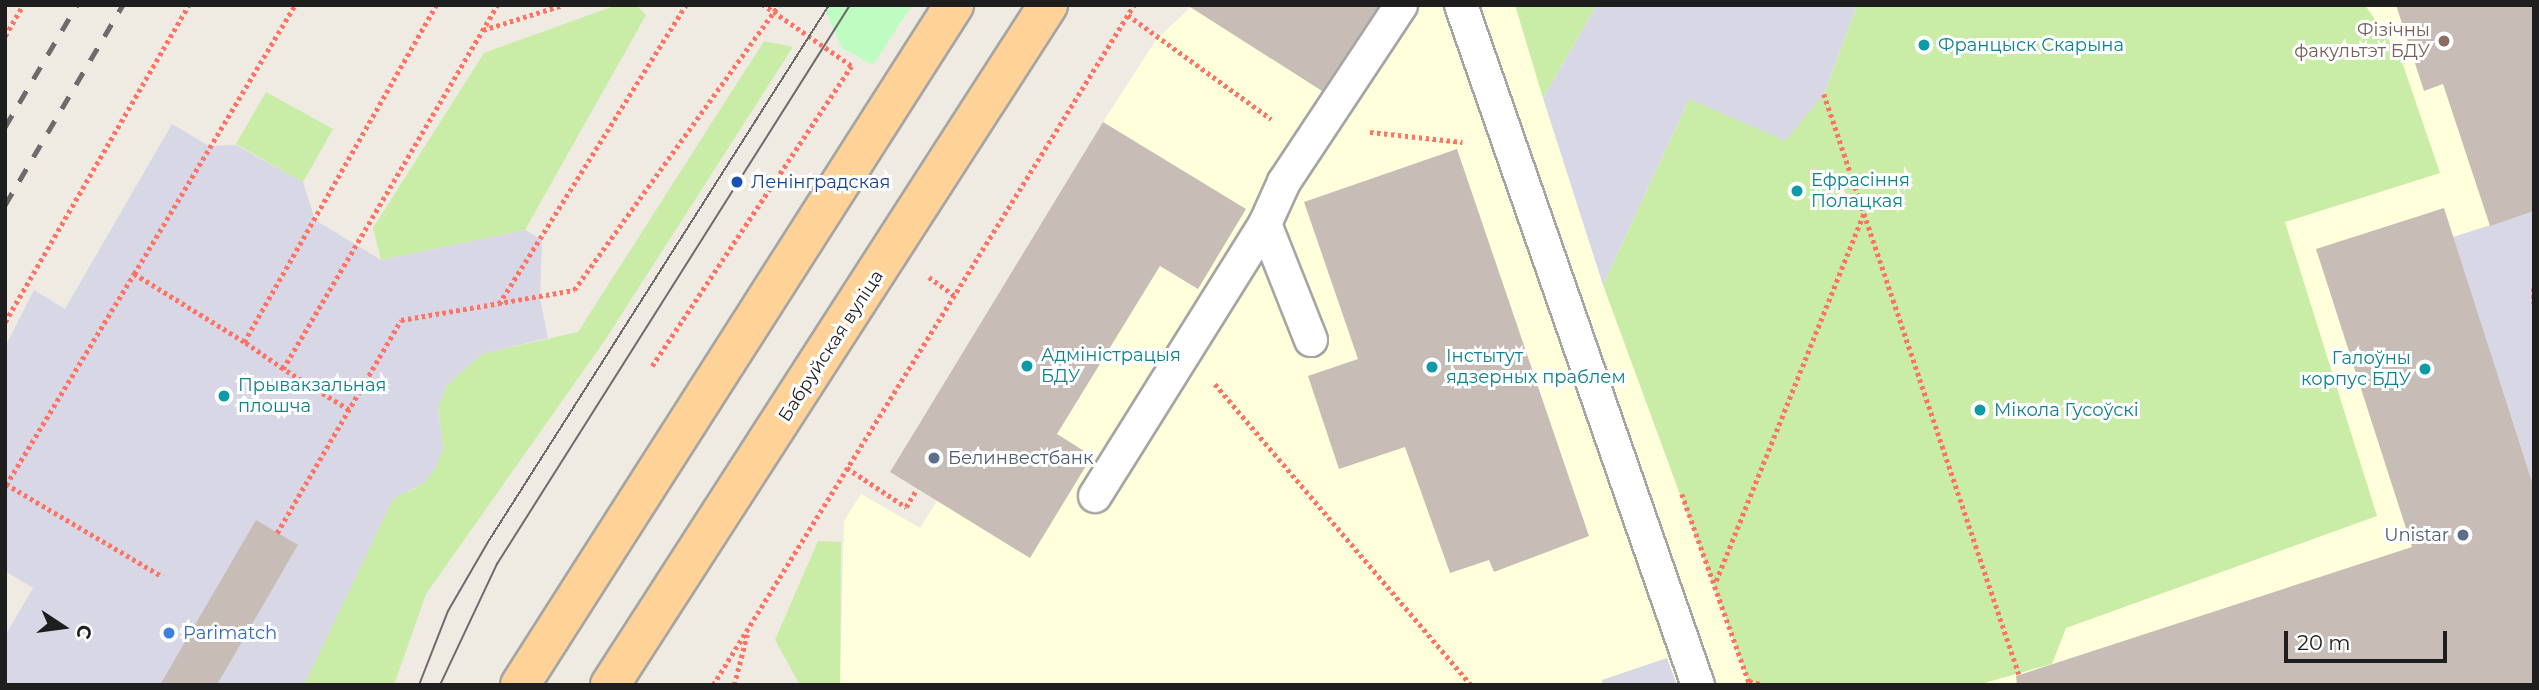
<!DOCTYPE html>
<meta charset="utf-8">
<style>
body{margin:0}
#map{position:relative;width:2539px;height:690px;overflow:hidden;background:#efebe3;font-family:Montserrat,sans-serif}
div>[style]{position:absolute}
.education>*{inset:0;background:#ffffdc}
.grass>*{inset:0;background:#c9eca6}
.park>*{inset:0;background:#befcc2}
.plaza>*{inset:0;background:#d7d7e5}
.building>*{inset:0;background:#c7bdb6}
.path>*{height:4.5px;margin-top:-2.25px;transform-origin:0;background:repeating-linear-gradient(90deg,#ff7364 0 3.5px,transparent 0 7px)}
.roads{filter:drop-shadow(2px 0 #a5a5a5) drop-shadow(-2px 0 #a5a5a5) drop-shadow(0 2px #a5a5a5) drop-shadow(0 -2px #a5a5a5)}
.service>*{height:32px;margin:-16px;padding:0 16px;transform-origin:16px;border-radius:16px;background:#fff}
.primary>*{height:38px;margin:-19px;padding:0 19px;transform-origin:19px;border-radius:19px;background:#ffd298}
.tram>*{height:2px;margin:-1px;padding:0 1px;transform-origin:1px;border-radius:1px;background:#6c6c6c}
.rail>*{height:5px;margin-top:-2.5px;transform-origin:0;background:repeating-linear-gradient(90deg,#6c6c6c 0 14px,transparent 0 28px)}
.dots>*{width:19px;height:19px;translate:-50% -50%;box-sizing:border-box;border:4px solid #fff;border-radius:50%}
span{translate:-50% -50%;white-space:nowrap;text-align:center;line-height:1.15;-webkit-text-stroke:6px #fff;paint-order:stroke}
.education-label{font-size:18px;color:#785e54}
.right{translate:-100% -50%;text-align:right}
.culture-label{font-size:18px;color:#0d838f}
.left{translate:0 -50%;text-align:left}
.transit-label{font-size:18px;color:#164399}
.street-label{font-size:18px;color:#1e1e1e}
.service-label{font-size:18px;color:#4e5e75}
.shop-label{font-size:18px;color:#366cbe}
.frame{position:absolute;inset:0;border:7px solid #1e1e1e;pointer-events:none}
.north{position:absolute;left:28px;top:592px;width:70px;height:70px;-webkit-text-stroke:5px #fff;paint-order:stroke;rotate:103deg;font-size:19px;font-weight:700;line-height:28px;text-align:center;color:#1e1e1e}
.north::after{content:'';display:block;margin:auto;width:24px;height:32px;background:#1e1e1e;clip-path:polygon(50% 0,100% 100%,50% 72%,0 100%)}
.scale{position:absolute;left:2284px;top:631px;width:163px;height:32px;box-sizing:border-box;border:4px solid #1e1e1e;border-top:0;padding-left:9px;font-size:21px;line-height:24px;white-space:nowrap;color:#1e1e1e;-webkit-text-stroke:5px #fff;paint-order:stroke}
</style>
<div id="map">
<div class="education">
<div style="clip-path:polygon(1193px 5px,2534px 5px,2534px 211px,2454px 238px,2534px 685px,840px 685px,844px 521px,861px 494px,920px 528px,937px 501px,890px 472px,1103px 122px,1156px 40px)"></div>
</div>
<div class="grass">
<div style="clip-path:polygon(617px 5px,636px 5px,646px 15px,525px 230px,381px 260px,373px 228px,484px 53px)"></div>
<div style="clip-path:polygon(1515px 5px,1597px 5px,1543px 98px)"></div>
<div style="clip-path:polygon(1857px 5px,2365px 5px,2400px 56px,2440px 173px,2285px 222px,2377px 516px,2066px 628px,2052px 664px,1977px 685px,1750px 685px,1603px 285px,1689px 99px,1824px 94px)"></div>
<div style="clip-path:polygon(764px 41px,793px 47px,605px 340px,426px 594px,394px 685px,304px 685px,393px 498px,416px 488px,443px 449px,438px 407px,447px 385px,482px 354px,578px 332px)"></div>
<div style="clip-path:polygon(266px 92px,333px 129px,303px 182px,236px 144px)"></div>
<div style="clip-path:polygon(818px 541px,841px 542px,840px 685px,800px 685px,775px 640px)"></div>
</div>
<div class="park">
<div style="clip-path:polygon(823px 5px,912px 5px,873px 65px,842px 48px)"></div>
</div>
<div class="plaza">
<div style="clip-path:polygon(1597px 5px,1857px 5px,1824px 94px,1785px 141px,1689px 99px,1603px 285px,1543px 98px)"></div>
<div style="clip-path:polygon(172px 124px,209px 146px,236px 145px,303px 182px,315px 220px,381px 260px,525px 230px,542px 240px,540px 299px,548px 338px,482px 354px,447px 385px,438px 407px,443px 449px,435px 469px,424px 483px,393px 499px,304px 685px,217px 685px,298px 545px,160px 685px,5px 685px,5px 636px,33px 588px,5px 571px,5px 347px,34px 290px,65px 309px)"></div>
<div style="clip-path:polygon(2534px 211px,2534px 488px,2453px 237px)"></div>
<div style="clip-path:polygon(1667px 658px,1677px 685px,1603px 685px,1602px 680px)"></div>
</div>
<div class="building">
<div style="clip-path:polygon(1187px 5px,1379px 5px,1322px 91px)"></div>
<div style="clip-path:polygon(2396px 5px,2534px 5px,2534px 211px,2490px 226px,2443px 84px,2424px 91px)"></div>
<div style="clip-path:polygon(1103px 122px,1246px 209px,1198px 289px,1160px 266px,1057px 434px,1092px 456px,1030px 558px,890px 472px)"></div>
<div style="clip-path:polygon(1457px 149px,1589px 536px,1494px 572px,1489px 560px,1450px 573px,1405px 447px,1339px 469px,1308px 376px,1358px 359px,1304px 202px)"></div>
<div style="clip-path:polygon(2444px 208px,2534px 488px,2534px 685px,2017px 685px,2016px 676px,2412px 547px,2316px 249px)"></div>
<div style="clip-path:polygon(256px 520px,298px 545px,217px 685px,160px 685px)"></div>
</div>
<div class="path">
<div style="left:1128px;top:15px;width:177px;rotate:36deg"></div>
<div style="left:483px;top:30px;width:84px;rotate:-17.4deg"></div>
<div style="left:5px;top:36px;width:36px;rotate:-60deg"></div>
<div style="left:1824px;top:94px;width:612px;rotate:71.42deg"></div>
<div style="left:1370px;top:132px;width:93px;rotate:6.2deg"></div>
<div style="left:929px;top:277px;width:31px;rotate:36deg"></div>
<div style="left:2534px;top:288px;width:16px;rotate:90deg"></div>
<div style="left:499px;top:304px;width:353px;rotate:-58deg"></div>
<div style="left:5px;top:322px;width:367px;rotate:-59.9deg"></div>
<div style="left:244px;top:342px;width:129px;rotate:-148.3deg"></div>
<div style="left:134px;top:274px;width:313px;rotate:-59.1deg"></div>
<div style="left:652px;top:366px;width:360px;rotate:-56.4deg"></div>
<div style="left:851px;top:66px;width:107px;rotate:-145.3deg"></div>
<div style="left:283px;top:369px;width:47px;rotate:-145.3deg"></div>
<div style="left:244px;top:342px;width:388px;rotate:-60.3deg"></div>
<div style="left:1215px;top:384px;width:395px;rotate:49.6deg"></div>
<div style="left:349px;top:410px;width:78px;rotate:-148.2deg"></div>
<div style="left:283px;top:369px;width:422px;rotate:-59.5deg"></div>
<div style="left:847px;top:468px;width:71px;rotate:33.5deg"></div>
<div style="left:906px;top:507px;width:21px;rotate:-59deg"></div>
<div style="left:6px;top:484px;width:182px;rotate:30.6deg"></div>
<div style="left:6px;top:485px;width:247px;rotate:-58.8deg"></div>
<div style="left:1682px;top:494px;width:203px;rotate:70.4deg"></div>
<div style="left:277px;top:533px;width:246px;rotate:-59.8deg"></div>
<div style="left:401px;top:320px;width:176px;rotate:-9.8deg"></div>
<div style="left:574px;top:290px;width:351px;rotate:-54.3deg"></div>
<div style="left:1716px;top:581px;width:397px;rotate:-68.1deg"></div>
<div style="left:1749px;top:681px;width:16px;rotate:15deg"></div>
<div style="left:713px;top:685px;width:800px;rotate:-58.24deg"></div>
<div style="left:734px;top:685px;width:52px;rotate:-75.4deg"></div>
</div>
<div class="roads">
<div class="service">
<div style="left:1461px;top:5px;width:720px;rotate:70.79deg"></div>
<div style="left:1311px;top:340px;width:125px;rotate:-111.6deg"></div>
<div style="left:1265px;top:224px;width:46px;rotate:-65.7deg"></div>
<div style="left:1284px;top:182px;width:212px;rotate:-56.5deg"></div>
<div style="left:1095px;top:496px;width:321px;rotate:-58deg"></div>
</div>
<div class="primary">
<div style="left:520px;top:685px;width:807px;rotate:-57.45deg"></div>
<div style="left:610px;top:685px;width:809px;rotate:-57.21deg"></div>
</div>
</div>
<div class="tram">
<div style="left:419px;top:685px;width:79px;rotate:-68.6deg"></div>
<div style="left:448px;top:611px;width:80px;rotate:-59.9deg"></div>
<div style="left:488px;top:542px;width:636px;rotate:-57.58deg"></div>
<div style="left:440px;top:685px;width:134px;rotate:-64.8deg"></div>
<div style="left:497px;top:564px;width:661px;rotate:-57.73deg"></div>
</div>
<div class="rail">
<div style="left:5px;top:127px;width:142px;rotate:-59.5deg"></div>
<div style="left:5px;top:205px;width:232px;rotate:-59.5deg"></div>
</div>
<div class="dots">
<div style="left:2444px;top:41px;background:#8d6e63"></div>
<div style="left:1924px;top:45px;background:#0f9aa8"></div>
<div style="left:737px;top:182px;background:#1a4fb4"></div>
<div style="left:1797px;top:191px;background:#0f9aa8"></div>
<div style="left:1027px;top:366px;background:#0f9aa8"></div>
<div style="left:1432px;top:367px;background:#0f9aa8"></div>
<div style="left:2425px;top:369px;background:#0f9aa8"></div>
<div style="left:224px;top:396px;background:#0f9aa8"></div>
<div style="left:1980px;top:410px;background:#0f9aa8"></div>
<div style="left:934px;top:458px;background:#5c6f8a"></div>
<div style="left:2463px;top:535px;background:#5c6f8a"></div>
<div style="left:169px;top:633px;background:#3f7fe0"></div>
</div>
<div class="education-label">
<span class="right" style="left:2430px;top:41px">Фізічны<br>факультэт БДУ</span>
</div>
<div class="culture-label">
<span class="left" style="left:1938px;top:45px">Францыск Скарына</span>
<span class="left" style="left:1811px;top:191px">Ефрасіння<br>Полацкая</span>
<span class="left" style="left:1041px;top:366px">Адміністрацыя<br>БДУ</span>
<span class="left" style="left:1446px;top:367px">Інстытут<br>ядзерных праблем</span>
<span class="right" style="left:2411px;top:369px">Галоўны<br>корпус БДУ</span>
<span class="left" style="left:238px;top:396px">Прывакзальная<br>плошча</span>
<span class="left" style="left:1994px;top:410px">Мікола Гусоўскі</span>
</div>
<div class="transit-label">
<span class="left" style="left:751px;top:182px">Ленінградская</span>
</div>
<div class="street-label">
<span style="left:831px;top:346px;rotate:-57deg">Бабруйская вуліца</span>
</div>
<div class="service-label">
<span class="left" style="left:948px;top:458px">Белинвестбанк</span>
<span class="right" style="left:2449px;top:535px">Unistar</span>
</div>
<div class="shop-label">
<span class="left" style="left:183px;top:633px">Parimatch</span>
</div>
<div class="frame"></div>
<div class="north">С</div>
<div class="scale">20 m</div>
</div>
